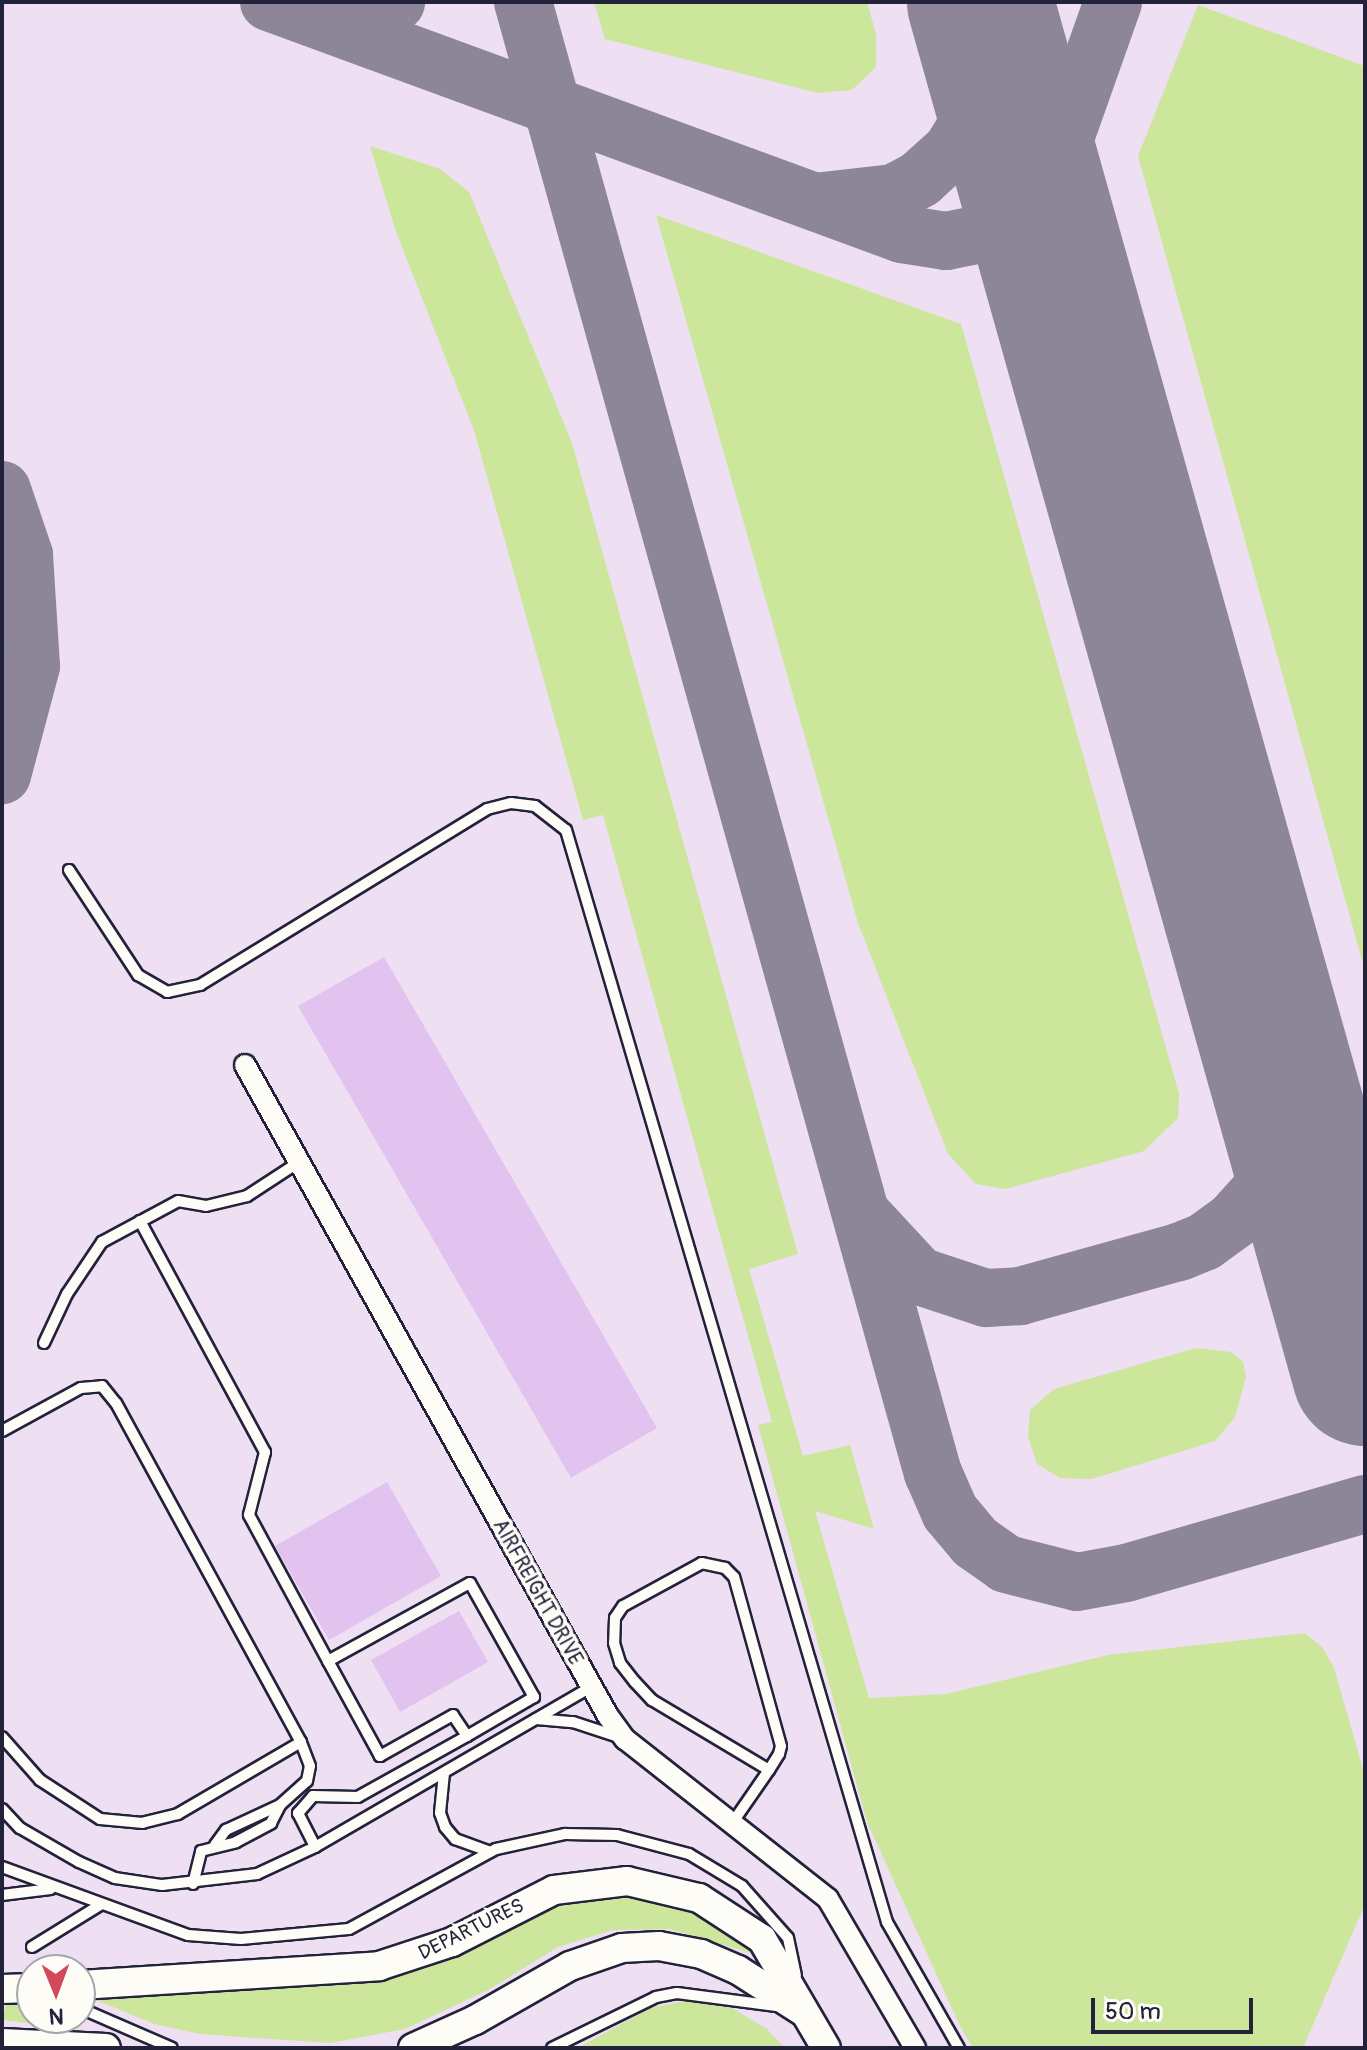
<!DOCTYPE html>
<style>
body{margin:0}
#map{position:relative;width:1367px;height:2050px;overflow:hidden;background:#f5ebf5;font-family:Pangolin,sans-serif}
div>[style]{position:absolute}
.built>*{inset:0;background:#efdff3}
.green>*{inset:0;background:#cce69c}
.taxiway>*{height:58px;margin:-29px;padding:0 29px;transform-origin:29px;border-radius:29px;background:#8c8698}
.runway>*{height:146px;margin:-73px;padding:0 73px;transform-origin:73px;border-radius:73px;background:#8c8698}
.building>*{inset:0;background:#e2c2ef}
.roads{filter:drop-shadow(2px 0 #22223b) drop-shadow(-2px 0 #22223b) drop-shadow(0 2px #22223b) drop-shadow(0 -2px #22223b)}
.lane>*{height:10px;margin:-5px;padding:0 5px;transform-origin:5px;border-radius:5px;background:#fdfcf7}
.street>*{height:20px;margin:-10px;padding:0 10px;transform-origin:10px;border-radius:10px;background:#fdfcf7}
.secondary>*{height:28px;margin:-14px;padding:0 14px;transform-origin:14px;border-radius:14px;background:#fdfcf7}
span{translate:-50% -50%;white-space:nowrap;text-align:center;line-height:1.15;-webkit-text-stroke:7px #fdfcf7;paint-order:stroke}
.street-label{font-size:20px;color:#22223b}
.frame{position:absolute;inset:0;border:4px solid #22223b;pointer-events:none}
.north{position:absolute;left:16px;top:1954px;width:80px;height:80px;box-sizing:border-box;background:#fdfcf7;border:2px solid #a5a5ac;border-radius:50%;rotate:179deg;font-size:22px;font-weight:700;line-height:32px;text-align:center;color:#22223b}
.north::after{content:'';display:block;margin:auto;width:28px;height:36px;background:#d1495b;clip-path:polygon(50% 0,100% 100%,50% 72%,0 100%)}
.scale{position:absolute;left:1091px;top:1998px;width:162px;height:36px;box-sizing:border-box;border:4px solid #22223b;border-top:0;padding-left:10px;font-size:24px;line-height:28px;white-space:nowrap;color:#22223b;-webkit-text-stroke:6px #fdfcf7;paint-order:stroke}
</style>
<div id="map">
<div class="built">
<div style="clip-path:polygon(evenodd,2px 2px,1365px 2px,1365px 2048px,2px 2048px,2px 2px,32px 1970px,80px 1970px,80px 2018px,32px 2018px,32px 1970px)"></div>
</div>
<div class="green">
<div style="clip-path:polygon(594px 2px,867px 2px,876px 34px,876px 67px,852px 90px,818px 93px,605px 39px)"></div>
<div style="clip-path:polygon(1198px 5px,1365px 66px,1365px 971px,1138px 156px)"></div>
<div style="clip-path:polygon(370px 146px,440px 169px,469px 192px,572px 443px,798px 1254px,749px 1269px,803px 1456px,850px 1445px,874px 1529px,815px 1511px,869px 1698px,946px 1694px,1108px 1655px,1305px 1633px,1323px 1648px,1334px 1668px,1365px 1776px,1365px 1904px,1303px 2048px,973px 2048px,960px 2026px,867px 1822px,758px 1425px,772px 1422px,603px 815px,583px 820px,474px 430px,396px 232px)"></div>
<div style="clip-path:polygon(656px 215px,961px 324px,1179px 1094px,1178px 1118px,1144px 1151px,1005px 1189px,976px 1184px,948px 1154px,858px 923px)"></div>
<div style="clip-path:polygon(1196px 1348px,1231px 1352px,1243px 1362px,1246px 1377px,1235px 1417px,1215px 1441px,1092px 1479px,1060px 1478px,1037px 1464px,1028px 1437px,1030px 1410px,1054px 1389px)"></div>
<div style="clip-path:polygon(603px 1894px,662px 1899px,707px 1920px,754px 1954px,670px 1929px,612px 1930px,558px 1947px,488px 1990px,405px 2029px,330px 2043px,200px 2034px,154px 2024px,94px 1999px,359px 1984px,417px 1971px,537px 1912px)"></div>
<div style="clip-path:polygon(685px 2001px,732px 2008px,767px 2029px,785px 2048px,578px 2048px,650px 2008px)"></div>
<div style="clip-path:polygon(32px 2004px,32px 2018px,67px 2018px,80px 2029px,2px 2020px,6px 2005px)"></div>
</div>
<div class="taxiway">
<div style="left:269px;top:2px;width:674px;rotate:20.13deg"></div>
<div style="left:902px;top:234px;width:45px;rotate:9deg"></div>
<div style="left:946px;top:241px;width:41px;rotate:-11.3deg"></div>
<div style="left:986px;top:233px;width:60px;rotate:-35.5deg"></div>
<div style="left:1035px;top:198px;width:38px;rotate:-58deg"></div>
<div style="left:1055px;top:166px;width:174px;rotate:-70.5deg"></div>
<div style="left:523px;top:2px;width:1527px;rotate:74.43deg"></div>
<div style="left:933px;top:1473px;width:43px;rotate:66.4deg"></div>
<div style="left:950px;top:1512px;width:39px;rotate:50deg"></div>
<div style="left:975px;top:1542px;width:38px;rotate:35deg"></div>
<div style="left:1006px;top:1564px;width:73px;rotate:14.2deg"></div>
<div style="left:1077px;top:1582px;width:50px;rotate:-10.4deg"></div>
<div style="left:1126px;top:1573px;width:249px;rotate:-16.1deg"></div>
<div style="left:312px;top:14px;width:48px"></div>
<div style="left:360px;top:14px;width:38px;rotate:-18deg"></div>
<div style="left:823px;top:201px;width:71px;rotate:-6.4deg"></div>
<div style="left:894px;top:193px;width:30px;rotate:-28deg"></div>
<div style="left:920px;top:179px;width:43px;rotate:-42.2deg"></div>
<div style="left:952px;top:150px;width:50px;rotate:-58.8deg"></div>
<div style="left:978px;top:107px;width:32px;rotate:-77deg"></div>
<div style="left:985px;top:76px;width:37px;rotate:-88deg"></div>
<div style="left:986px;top:39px;width:38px;rotate:-105deg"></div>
<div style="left:2px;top:490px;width:69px;rotate:71.3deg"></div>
<div style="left:24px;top:555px;width:111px;rotate:86.4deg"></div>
<div style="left:31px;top:666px;width:113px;rotate:104.9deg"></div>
<div style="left:866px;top:1219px;width:78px;rotate:47.1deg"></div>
<div style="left:919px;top:1276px;width:71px;rotate:18.2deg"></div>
<div style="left:986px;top:1298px;width:34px;rotate:-3deg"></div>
<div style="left:1020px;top:1296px;width:165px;rotate:-15.5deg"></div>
<div style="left:1179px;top:1252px;width:27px;rotate:-22deg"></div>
<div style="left:1204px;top:1242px;width:37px;rotate:-36deg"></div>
<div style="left:1234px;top:1220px;width:39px;rotate:-48deg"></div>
<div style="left:1260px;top:1191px;width:42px;rotate:-65.9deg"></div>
<div style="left:1277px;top:1153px;width:35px;rotate:-78deg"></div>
<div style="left:1284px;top:1119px;width:40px;rotate:-95.7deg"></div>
<div style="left:1280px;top:1079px;width:206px;rotate:-104.9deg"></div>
</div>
<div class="runway">
<div style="left:980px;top:2px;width:1424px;rotate:74.31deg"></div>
</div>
<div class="building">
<div style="clip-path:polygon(384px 957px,657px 1428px,571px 1478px,298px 1006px)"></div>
<div style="clip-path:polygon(387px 1482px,441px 1576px,329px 1640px,275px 1546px)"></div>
<div style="clip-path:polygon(459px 1611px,488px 1662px,400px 1712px,371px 1660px)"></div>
</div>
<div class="roads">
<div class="lane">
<div style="left:69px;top:870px;width:126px;rotate:56.7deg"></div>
<div style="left:138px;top:975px;width:34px;rotate:30deg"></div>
<div style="left:167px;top:992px;width:34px;rotate:-12deg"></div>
<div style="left:200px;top:985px;width:337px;rotate:-31.5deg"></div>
<div style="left:487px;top:809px;width:25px;rotate:-14deg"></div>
<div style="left:511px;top:803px;width:24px;rotate:7deg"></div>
<div style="left:535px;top:806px;width:39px;rotate:38deg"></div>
<div style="left:566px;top:830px;width:1138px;rotate:73.62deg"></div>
<div style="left:887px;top:1922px;width:145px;rotate:60.3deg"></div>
<div style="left:140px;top:1221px;width:263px;rotate:61.6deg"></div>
<div style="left:265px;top:1452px;width:65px;rotate:104.3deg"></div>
<div style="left:249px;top:1515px;width:166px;rotate:61.6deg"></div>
<div style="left:44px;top:1343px;width:54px;rotate:-64.9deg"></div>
<div style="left:67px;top:1294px;width:63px;rotate:-56.1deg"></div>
<div style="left:102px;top:1242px;width:86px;rotate:-28.3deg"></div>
<div style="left:178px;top:1201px;width:28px;rotate:10deg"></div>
<div style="left:206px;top:1206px;width:42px;rotate:-13.7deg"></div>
<div style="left:247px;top:1196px;width:62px;rotate:-33.2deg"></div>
<div style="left:2px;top:1431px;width:90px;rotate:-28.6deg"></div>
<div style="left:81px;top:1388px;width:21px;rotate:-5deg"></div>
<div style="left:102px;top:1386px;width:22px;rotate:51deg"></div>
<div style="left:116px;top:1403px;width:386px;rotate:61.4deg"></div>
<div style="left:301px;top:1742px;width:143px;rotate:149.7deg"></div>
<div style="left:178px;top:1814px;width:36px;rotate:166deg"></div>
<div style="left:143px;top:1823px;width:43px;rotate:-174.7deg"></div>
<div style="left:100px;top:1819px;width:72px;rotate:-147deg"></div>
<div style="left:40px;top:1780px;width:57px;rotate:-131.5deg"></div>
<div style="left:536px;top:1719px;width:37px;rotate:5deg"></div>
<div style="left:573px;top:1722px;width:48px;rotate:18.1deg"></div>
<div style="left:467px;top:1736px;width:25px;rotate:-124deg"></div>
<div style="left:453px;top:1715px;width:84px;rotate:150.7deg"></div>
<div style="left:380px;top:1756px;width:108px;rotate:-118.7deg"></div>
<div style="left:328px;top:1661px;width:162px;rotate:-28.8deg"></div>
<div style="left:470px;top:1583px;width:131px;rotate:60.7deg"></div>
<div style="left:534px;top:1697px;width:78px;rotate:149.8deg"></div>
<div style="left:467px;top:1736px;width:125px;rotate:150.8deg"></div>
<div style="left:358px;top:1797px;width:45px;rotate:-178.7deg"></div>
<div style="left:313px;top:1796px;width:23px;rotate:131deg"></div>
<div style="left:298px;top:1813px;width:38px;rotate:63deg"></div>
<div style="left:315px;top:1847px;width:319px;rotate:-30.1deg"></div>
<div style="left:444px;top:1773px;width:40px;rotate:95.7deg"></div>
<div style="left:440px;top:1813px;width:15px;rotate:70deg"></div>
<div style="left:445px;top:1827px;width:16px;rotate:50deg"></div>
<div style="left:455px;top:1839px;width:37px;rotate:20deg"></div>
<div style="left:2px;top:1809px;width:26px;rotate:47deg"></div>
<div style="left:20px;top:1828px;width:68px;rotate:30deg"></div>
<div style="left:79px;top:1862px;width:39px;rotate:24deg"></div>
<div style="left:115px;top:1878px;width:48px;rotate:8.5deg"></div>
<div style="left:162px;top:1885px;width:96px;rotate:-6.6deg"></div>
<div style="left:257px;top:1874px;width:64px;rotate:-25deg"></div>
<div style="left:733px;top:1822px;width:63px;rotate:-55.3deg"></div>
<div style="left:769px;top:1770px;width:19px;rotate:-58deg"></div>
<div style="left:779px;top:1754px;width:8px;rotate:-76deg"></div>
<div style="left:781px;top:1746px;width:175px;rotate:-105.5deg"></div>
<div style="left:734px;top:1577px;width:13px;rotate:-135deg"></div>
<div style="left:725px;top:1568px;width:24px;rotate:-168deg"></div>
<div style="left:702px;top:1563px;width:90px;rotate:151.4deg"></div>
<div style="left:623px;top:1606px;width:14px;rotate:124deg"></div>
<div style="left:615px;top:1618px;width:25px;rotate:92deg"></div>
<div style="left:614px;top:1643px;width:21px;rotate:73deg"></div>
<div style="left:620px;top:1663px;width:24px;rotate:52deg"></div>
<div style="left:635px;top:1682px;width:25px;rotate:47deg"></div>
<div style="left:652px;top:1700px;width:136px;rotate:30.9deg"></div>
<div style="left:215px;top:1845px;width:19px;rotate:-54deg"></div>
<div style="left:226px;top:1830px;width:60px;rotate:-24.8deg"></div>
<div style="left:280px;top:1805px;width:36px;rotate:-42deg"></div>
<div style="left:307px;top:1781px;width:15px;rotate:-79deg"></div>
<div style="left:310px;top:1766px;width:26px;rotate:-111deg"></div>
<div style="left:2px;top:1867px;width:198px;rotate:20.1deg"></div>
<div style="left:188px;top:1935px;width:53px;rotate:4.3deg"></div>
<div style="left:241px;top:1939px;width:108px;rotate:-5.3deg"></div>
<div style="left:349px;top:1929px;width:167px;rotate:-28.6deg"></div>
<div style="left:496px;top:1849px;width:71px;rotate:-12.3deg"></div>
<div style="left:565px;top:1834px;width:52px;rotate:1.1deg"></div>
<div style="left:617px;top:1835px;width:74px;rotate:14.8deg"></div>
<div style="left:689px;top:1854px;width:62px;rotate:31.1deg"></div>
<div style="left:742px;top:1886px;width:69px;rotate:48.5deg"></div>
<div style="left:788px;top:1938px;width:38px;rotate:78deg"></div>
<div style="left:193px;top:1884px;width:34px;rotate:-76deg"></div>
<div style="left:201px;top:1851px;width:36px;rotate:-14deg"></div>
<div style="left:236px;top:1842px;width:40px;rotate:-28deg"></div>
<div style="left:271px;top:1823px;width:20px;rotate:-63deg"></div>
<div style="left:2px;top:1895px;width:49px;rotate:-7deg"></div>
<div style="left:32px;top:1947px;width:80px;rotate:-31.7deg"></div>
<div style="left:80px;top:2008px;width:100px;rotate:23.5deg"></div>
<div style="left:552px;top:2048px;width:116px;rotate:-26.1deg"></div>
<div style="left:656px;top:1997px;width:21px;rotate:-11deg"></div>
<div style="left:677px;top:1993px;width:100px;rotate:7.5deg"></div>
</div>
<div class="street">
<div style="left:245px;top:1065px;width:745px;rotate:60.86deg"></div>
<div style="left:608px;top:1716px;width:29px;rotate:54deg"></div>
<div style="left:625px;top:1739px;width:258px;rotate:38.2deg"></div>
<div style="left:828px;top:1899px;width:173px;rotate:59.7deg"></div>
</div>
<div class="secondary">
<div style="left:80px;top:1985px;width:300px;rotate:-3.6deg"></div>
<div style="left:379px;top:1966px;width:77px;rotate:-18.2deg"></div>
<div style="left:452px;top:1942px;width:114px;rotate:-27deg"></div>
<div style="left:554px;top:1890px;width:74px;rotate:-7deg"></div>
<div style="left:627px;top:1881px;width:74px;rotate:13.3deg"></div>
<div style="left:699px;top:1898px;width:75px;rotate:33.1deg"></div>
<div style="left:762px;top:1939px;width:126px;rotate:59.6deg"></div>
<div style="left:2px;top:1989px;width:30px;rotate:-2deg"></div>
<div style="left:2px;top:2043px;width:104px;rotate:2.8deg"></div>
<div style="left:413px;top:2048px;width:68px;rotate:-24.3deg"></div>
<div style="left:475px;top:2020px;width:109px;rotate:-29.6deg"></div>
<div style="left:570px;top:1966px;width:55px;rotate:-19.1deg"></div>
<div style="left:622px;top:1948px;width:37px;rotate:-3deg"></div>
<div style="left:659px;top:1946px;width:43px;rotate:10.8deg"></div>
<div style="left:701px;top:1954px;width:40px;rotate:23.4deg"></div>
<div style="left:738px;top:1970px;width:76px;rotate:32.6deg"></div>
</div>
</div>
<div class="street-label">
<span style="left:538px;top:1592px;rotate:61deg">AIRFREIGHT DRIVE</span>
<span style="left:471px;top:1929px;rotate:-26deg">DEPARTURES</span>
</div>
<div class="frame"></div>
<div class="north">N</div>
<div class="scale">50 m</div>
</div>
